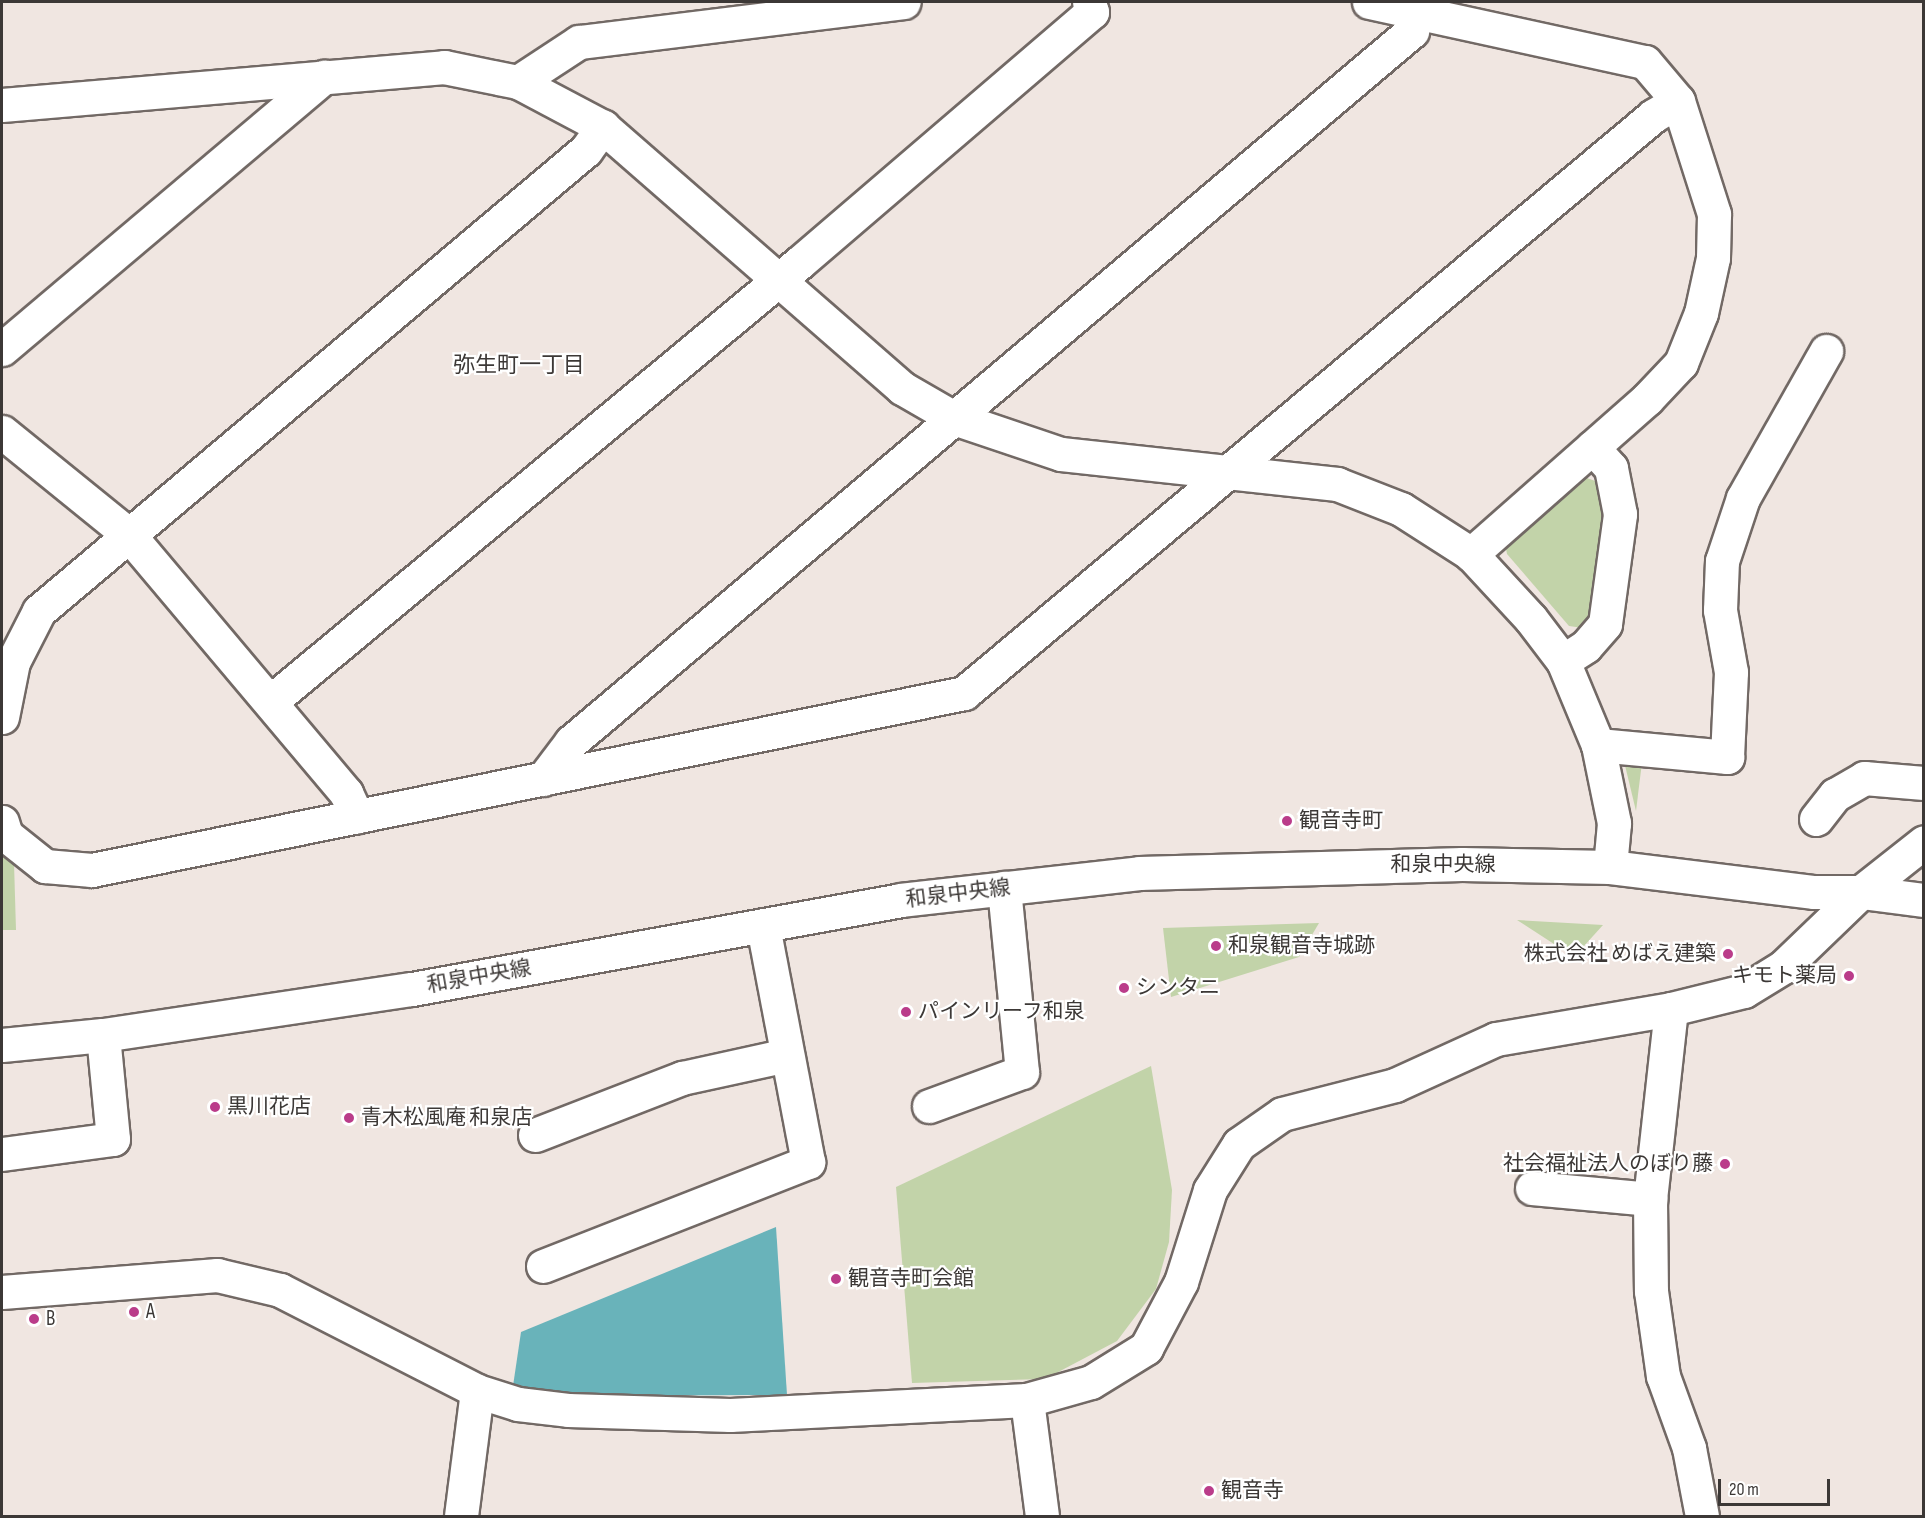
<!DOCTYPE html>
<meta charset="utf-8">
<style>
body{margin:0}
#map{position:relative;width:1925px;height:1518px;overflow:hidden;background:#f0e6e1;font-family:"Sofia Sans Condensed","Noto Sans JP",sans-serif}
div>[style]{position:absolute}
.green>*{inset:0;background:#c2d3a9}
.water>*{inset:0;background:#69b3ba}
.roads{filter:drop-shadow(2px 0 #726965) drop-shadow(-2px 0 #726965) drop-shadow(0 2px #726965) drop-shadow(0 -2px #726965)}
.minor>*{height:33px;margin:-16.5px;padding:0 16.5px;transform-origin:16.5px;border-radius:16.5px;background:#fff}
.dots>*{width:16px;height:16px;translate:-50% -50%;box-sizing:border-box;border:3px solid #fff;border-radius:50%}
span{translate:-50% -50%;white-space:nowrap;text-align:center;line-height:1.15;-webkit-text-stroke:4.5px #fff;paint-order:stroke}
.poi-label{font-size:21px;color:#3c3836}
.left{translate:0 -50%;text-align:left}
.right{translate:-100% -50%;text-align:right}
.street-label{font-size:21px;color:#3c3836}
.neighbourhood-label{font-size:22px;color:#3c3836}
.frame{position:absolute;inset:0;border:3px solid #3c3836;pointer-events:none}
.scale{position:absolute;left:1718px;top:1479px;width:112px;height:27px;box-sizing:border-box;border:3px solid #3c3836;border-top:0;padding-left:8px;font-size:18px;line-height:21px;white-space:nowrap;color:#3c3836;-webkit-text-stroke:4px #fff;paint-order:stroke}
</style>
<div id="map">
<div class="green">
<div style="clip-path:polygon(1584px 477px,1598px 482px,1606px 493px,1601px 603px,1583px 628px,1569px 626px,1507px 554px,1505px 544px,1513px 532px)"></div>
<div style="clip-path:polygon(1622px 753px,1643px 754px,1636px 811px)"></div>
<div style="clip-path:polygon(2px 851px,14px 863px,16px 930px,2px 930px)"></div>
<div style="clip-path:polygon(1517px 920px,1603px 925px,1574px 957px)"></div>
<div style="clip-path:polygon(1319px 923px,1299px 957px,1171px 997px,1163px 928px)"></div>
<div style="clip-path:polygon(1151px 1066px,1172px 1190px,1169px 1242px,1156px 1289px,1117px 1341px,1045px 1379px,912px 1383px,896px 1187px)"></div>
</div>
<div class="water">
<div style="clip-path:polygon(776px 1227px,787px 1395px,576px 1396px,513px 1386px,521px 1332px)"></div>
</div>
<div class="roads">
<div class="minor">
<div style="left:1369px;top:2px;width:282px;rotate:12.3deg"></div>
<div style="left:1645px;top:62px;width:51px;rotate:49.8deg"></div>
<div style="left:1678px;top:101px;width:119px;rotate:72.3deg"></div>
<div style="left:1714px;top:214px;width:44px;rotate:91.3deg"></div>
<div style="left:1713px;top:258px;width:56px;rotate:102.3deg"></div>
<div style="left:1701px;top:313px;width:54px;rotate:111.8deg"></div>
<div style="left:1681px;top:363px;width:50px;rotate:133.4deg"></div>
<div style="left:1647px;top:399px;width:235px;rotate:138.6deg"></div>
<div style="left:518px;top:82px;width:73px;rotate:-33.3deg"></div>
<div style="left:579px;top:42px;width:327px;rotate:-7deg"></div>
<div style="left:2px;top:105px;width:444px;rotate:-4.9deg"></div>
<div style="left:444px;top:67px;width:76px;rotate:11.5deg"></div>
<div style="left:518px;top:82px;width:96px;rotate:27.9deg"></div>
<div style="left:603px;top:127px;width:397px;rotate:41.1deg"></div>
<div style="left:902px;top:388px;width:60px;rotate:30deg"></div>
<div style="left:954px;top:418px;width:113px;rotate:18.6deg"></div>
<div style="left:1061px;top:454px;width:278px;rotate:6.2deg"></div>
<div style="left:1337px;top:484px;width:69px;rotate:21.3deg"></div>
<div style="left:1401px;top:509px;width:83px;rotate:32.7deg"></div>
<div style="left:1471px;top:554px;width:88px;rotate:47.3deg"></div>
<div style="left:1531px;top:619px;width:53px;rotate:52.7deg"></div>
<div style="left:1563px;top:661px;width:91px;rotate:67.4deg"></div>
<div style="left:1598px;top:745px;width:80px;rotate:78.4deg"></div>
<div style="left:1614px;top:823px;width:44px;rotate:95.2deg"></div>
<div style="left:2px;top:349px;width:422px;rotate:-40.2deg"></div>
<div style="left:2px;top:432px;width:162px;rotate:39deg"></div>
<div style="left:128px;top:534px;width:339px;rotate:49.9deg"></div>
<div style="left:346px;top:793px;width:26px;rotate:65deg"></div>
<div style="left:1563px;top:661px;width:27px;rotate:-33deg"></div>
<div style="left:1586px;top:646px;width:29px;rotate:-49deg"></div>
<div style="left:1605px;top:624px;width:111px;rotate:-82.2deg"></div>
<div style="left:1620px;top:514px;width:47px;rotate:-101.1deg"></div>
<div style="left:1611px;top:468px;width:28px;rotate:-132deg"></div>
<div style="left:270px;top:702px;width:687px;rotate:-39.69deg"></div>
<div style="left:799px;top:263px;width:386px;rotate:-40.6deg"></div>
<div style="left:1092px;top:12px;width:10px;rotate:-107deg"></div>
<div style="left:2px;top:717px;width:56px;rotate:-78.7deg"></div>
<div style="left:13px;top:662px;width:57px;rotate:-63deg"></div>
<div style="left:39px;top:611px;width:715px;rotate:-40.12deg"></div>
<div style="left:586px;top:150px;width:29px;rotate:-54deg"></div>
<div style="left:1598px;top:745px;width:130px;rotate:5.3deg"></div>
<div style="left:1727px;top:757px;width:85px;rotate:-87.3deg"></div>
<div style="left:1731px;top:672px;width:63px;rotate:-100.1deg"></div>
<div style="left:1720px;top:610px;width:49px;rotate:-87.7deg"></div>
<div style="left:1722px;top:561px;width:66px;rotate:-71.6deg"></div>
<div style="left:1743px;top:498px;width:169px;rotate:-60.5deg"></div>
<div style="left:543px;top:779px;width:46px;rotate:-52.9deg"></div>
<div style="left:571px;top:742px;width:1101px;rotate:-40.21deg"></div>
<div style="left:1412px;top:31px;width:21px;rotate:-79deg"></div>
<div style="left:1816px;top:819px;width:31px;rotate:-52deg"></div>
<div style="left:1835px;top:795px;width:34px;rotate:-30deg"></div>
<div style="left:1864px;top:778px;width:60px;rotate:4.8deg"></div>
<div style="left:2px;top:822px;width:14px;rotate:73deg"></div>
<div style="left:6px;top:835px;width:50px;rotate:38.5deg"></div>
<div style="left:45px;top:866px;width:47px;rotate:4.9deg"></div>
<div style="left:92px;top:870px;width:890px;rotate:-11.47deg"></div>
<div style="left:964px;top:693px;width:899px;rotate:-39.94deg"></div>
<div style="left:1653px;top:116px;width:29px;rotate:-31deg"></div>
<div style="left:1671px;top:1009px;width:191px;rotate:96.3deg"></div>
<div style="left:1650px;top:1199px;width:92px;rotate:89.4deg"></div>
<div style="left:1651px;top:1291px;width:86px;rotate:82deg"></div>
<div style="left:1663px;top:1376px;width:77px;rotate:70.1deg"></div>
<div style="left:1689px;top:1448px;width:69px;rotate:79.2deg"></div>
<div style="left:2px;top:1045px;width:101px;rotate:-5.7deg"></div>
<div style="left:103px;top:1035px;width:312px;rotate:-8.5deg"></div>
<div style="left:412px;top:989px;width:496px;rotate:-10.3deg"></div>
<div style="left:900px;top:900px;width:241px;rotate:-6.4deg"></div>
<div style="left:1139px;top:873px;width:323px;rotate:-1.6deg"></div>
<div style="left:1462px;top:864px;width:148px;rotate:1.2deg"></div>
<div style="left:1610px;top:867px;width:206px;rotate:7deg"></div>
<div style="left:1814px;top:892px;width:47px"></div>
<div style="left:1861px;top:892px;width:64px;rotate:7.2deg"></div>
<div style="left:929px;top:1106px;width:99px;rotate:-20.1deg"></div>
<div style="left:1022px;top:1072px;width:185px;rotate:-95.6deg"></div>
<div style="left:535px;top:1135px;width:158px;rotate:-21.2deg"></div>
<div style="left:682px;top:1078px;width:107px;rotate:-12.4deg"></div>
<div style="left:2px;top:1154px;width:112px;rotate:-7.7deg"></div>
<div style="left:113px;top:1139px;width:104px;rotate:-95.5deg"></div>
<div style="left:1532px;top:1188px;width:119px;rotate:5.3deg"></div>
<div style="left:543px;top:1266px;width:285px;rotate:-21.4deg"></div>
<div style="left:808px;top:1162px;width:241px;rotate:-100.8deg"></div>
<div style="left:2px;top:1292px;width:216px;rotate:-4.5deg"></div>
<div style="left:217px;top:1275px;width:65px;rotate:13.4deg"></div>
<div style="left:280px;top:1290px;width:221px;rotate:27.1deg"></div>
<div style="left:477px;top:1391px;width:43px;rotate:17.6deg"></div>
<div style="left:518px;top:1404px;width:50px;rotate:6.8deg"></div>
<div style="left:568px;top:1410px;width:162px;rotate:1.8deg"></div>
<div style="left:730px;top:1415px;width:297px;rotate:-2.9deg"></div>
<div style="left:461px;top:1516px;width:126px;rotate:-82.7deg"></div>
<div style="left:1042px;top:1516px;width:117px;rotate:-97.4deg"></div>
<div style="left:1027px;top:1400px;width:66px;rotate:-15.7deg"></div>
<div style="left:1091px;top:1382px;width:65px;rotate:-31.7deg"></div>
<div style="left:1146px;top:1348px;width:75px;rotate:-62.1deg"></div>
<div style="left:1181px;top:1282px;width:96px;rotate:-72.5deg"></div>
<div style="left:1210px;top:1190px;width:54px;rotate:-57.8deg"></div>
<div style="left:1239px;top:1144px;width:52px;rotate:-34.9deg"></div>
<div style="left:1282px;top:1114px;width:117px;rotate:-14.4deg"></div>
<div style="left:1395px;top:1085px;width:111px;rotate:-24.5deg"></div>
<div style="left:1496px;top:1039px;width:178px;rotate:-9.7deg"></div>
<div style="left:1671px;top:1009px;width:75px;rotate:-13.9deg"></div>
<div style="left:1744px;top:991px;width:46px;rotate:-31.6deg"></div>
<div style="left:1783px;top:967px;width:108px;rotate:-43.9deg"></div>
<div style="left:1861px;top:892px;width:80px;rotate:-38.4deg"></div>
</div>
</div>
<div class="dots">
<div style="left:1287px;top:821px;background:#ba3c8a"></div>
<div style="left:1216px;top:946px;background:#ba3c8a"></div>
<div style="left:1728px;top:954px;background:#ba3c8a"></div>
<div style="left:1849px;top:976px;background:#ba3c8a"></div>
<div style="left:1124px;top:988px;background:#ba3c8a"></div>
<div style="left:906px;top:1012px;background:#ba3c8a"></div>
<div style="left:215px;top:1107px;background:#ba3c8a"></div>
<div style="left:349px;top:1118px;background:#ba3c8a"></div>
<div style="left:1725px;top:1164px;background:#ba3c8a"></div>
<div style="left:836px;top:1279px;background:#ba3c8a"></div>
<div style="left:134px;top:1312px;background:#ba3c8a"></div>
<div style="left:34px;top:1319px;background:#ba3c8a"></div>
<div style="left:1209px;top:1491px;background:#ba3c8a"></div>
</div>
<div class="poi-label">
<span class="left" style="left:1299px;top:821px">観音寺町</span>
<span class="left" style="left:1228px;top:946px">和泉観音寺城跡</span>
<span class="right" style="left:1716px;top:954px">株式会社 めばえ建築</span>
<span class="right" style="left:1837px;top:976px">キモト薬局</span>
<span class="left" style="left:1136px;top:988px">シンタニ</span>
<span class="left" style="left:918px;top:1012px">パインリーフ和泉</span>
<span class="left" style="left:227px;top:1107px">黒川花店</span>
<span class="left" style="left:361px;top:1118px">青木松風庵 和泉店</span>
<span class="right" style="left:1713px;top:1164px">社会福祉法人のぼり藤</span>
<span class="left" style="left:848px;top:1279px">観音寺町会館</span>
<span class="left" style="left:146px;top:1312px">A</span>
<span class="left" style="left:46px;top:1319px">B</span>
<span class="left" style="left:1221px;top:1491px">観音寺</span>
</div>
<div class="street-label">
<span style="left:1443px;top:865px">和泉中央線</span>
<span style="left:958px;top:894px;rotate:-7deg">和泉中央線</span>
<span style="left:479px;top:977px;rotate:-10deg">和泉中央線</span>
</div>
<div class="neighbourhood-label">
<span style="left:519px;top:366px">弥生町一丁目</span>
</div>
<div class="frame"></div>
<div class="scale">20 m</div>
</div>
